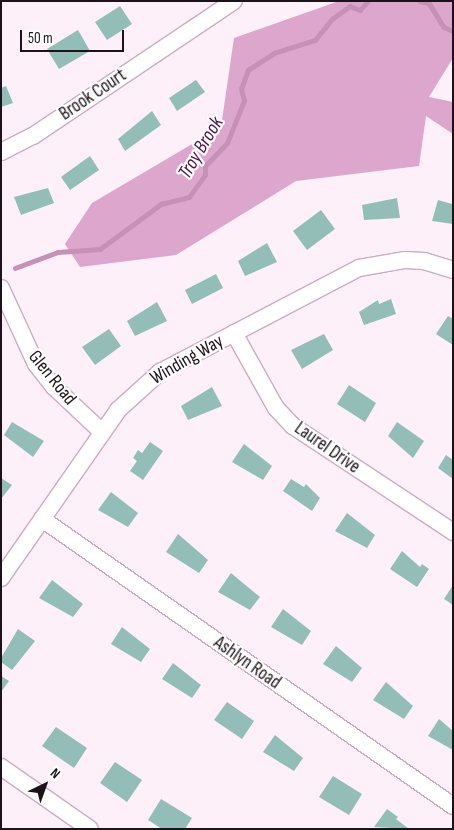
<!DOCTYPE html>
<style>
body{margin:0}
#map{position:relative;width:454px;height:830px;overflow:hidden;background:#fef0f9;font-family:"Sofia Sans Condensed",sans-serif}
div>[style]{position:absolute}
.forest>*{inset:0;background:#dda6cc}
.stream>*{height:4.5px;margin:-2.25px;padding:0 2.25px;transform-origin:2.25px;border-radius:2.25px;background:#c691b6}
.building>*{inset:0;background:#92beb7}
.roads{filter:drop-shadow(1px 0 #cdacc2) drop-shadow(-1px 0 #cdacc2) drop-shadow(0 1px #cdacc2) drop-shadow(0 -1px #cdacc2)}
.minor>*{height:16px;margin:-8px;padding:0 8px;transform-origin:8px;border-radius:8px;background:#fff}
span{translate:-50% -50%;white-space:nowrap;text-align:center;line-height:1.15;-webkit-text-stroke:4.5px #fff;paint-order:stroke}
.street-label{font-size:19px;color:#1e121a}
.water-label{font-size:20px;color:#501042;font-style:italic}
.frame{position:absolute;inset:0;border:2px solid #1e121a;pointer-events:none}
.north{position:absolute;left:20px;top:760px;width:50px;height:50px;-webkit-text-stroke:4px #fff;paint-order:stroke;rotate:42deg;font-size:14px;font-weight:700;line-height:20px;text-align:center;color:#1e121a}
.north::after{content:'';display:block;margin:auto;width:18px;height:22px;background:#1e121a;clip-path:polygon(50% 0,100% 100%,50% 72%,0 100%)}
.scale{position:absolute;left:20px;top:30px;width:104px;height:22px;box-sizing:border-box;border:2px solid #1e121a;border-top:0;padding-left:6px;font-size:15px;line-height:18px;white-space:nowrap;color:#1e121a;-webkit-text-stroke:4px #fff;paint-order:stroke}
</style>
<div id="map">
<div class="forest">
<div style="clip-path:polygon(339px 1px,453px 1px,453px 58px,429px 97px,453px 102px,453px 134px,426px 116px,419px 166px,296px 181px,176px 255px,80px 267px,65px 244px,92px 203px,221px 127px,234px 38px)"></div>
</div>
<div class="stream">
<div style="left:420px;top:1px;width:9px;rotate:13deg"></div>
<div style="left:429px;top:3px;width:28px;rotate:58deg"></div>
<div style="left:444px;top:27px;width:10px;rotate:24deg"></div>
<div style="left:15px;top:268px;width:46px;rotate:-20.4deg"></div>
<div style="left:58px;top:252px;width:42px;rotate:-4.1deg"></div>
<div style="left:100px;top:249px;width:76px;rotate:-36.4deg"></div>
<div style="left:161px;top:204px;width:29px;rotate:-14deg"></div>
<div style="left:189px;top:197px;width:27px;rotate:-54deg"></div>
<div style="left:205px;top:175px;width:9px;rotate:-90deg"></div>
<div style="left:205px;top:166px;width:32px;rotate:-46deg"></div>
<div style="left:227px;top:143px;width:45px;rotate:-68deg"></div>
<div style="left:244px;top:101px;width:12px;rotate:-104deg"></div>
<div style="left:241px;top:89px;width:20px;rotate:-70deg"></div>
<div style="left:248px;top:70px;width:31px;rotate:-33deg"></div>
<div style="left:274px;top:53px;width:43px;rotate:-17.6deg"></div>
<div style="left:315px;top:40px;width:27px;rotate:-51deg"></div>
<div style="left:332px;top:19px;width:22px;rotate:-36deg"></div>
<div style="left:350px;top:6px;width:11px;rotate:22deg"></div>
<div style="left:360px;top:10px;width:12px;rotate:-48deg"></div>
</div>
<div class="building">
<div style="clip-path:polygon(120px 6px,132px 24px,107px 40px,95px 22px)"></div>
<div style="clip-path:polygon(78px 30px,90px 51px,59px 69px,47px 49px)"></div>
<div style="clip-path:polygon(196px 80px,205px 92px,177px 111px,169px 98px)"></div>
<div style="clip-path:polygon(6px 86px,13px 103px,1px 107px,1px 88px)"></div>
<div style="clip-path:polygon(152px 111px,161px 125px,125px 151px,118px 139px)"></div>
<div style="clip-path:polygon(90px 156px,99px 170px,70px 190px,61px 177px)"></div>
<div style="clip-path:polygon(48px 188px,54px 203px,21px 215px,14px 197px)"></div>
<div style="clip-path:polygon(397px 198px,400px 218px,364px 220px,362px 205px)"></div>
<div style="clip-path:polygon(438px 200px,452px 204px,453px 224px,432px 221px)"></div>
<div style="clip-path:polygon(321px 210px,335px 229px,307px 250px,293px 231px)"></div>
<div style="clip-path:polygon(267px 243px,277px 262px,245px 276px,238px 261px)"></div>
<div style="clip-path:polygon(216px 274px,223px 288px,192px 304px,185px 290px)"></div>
<div style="clip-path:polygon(391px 299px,396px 314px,364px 325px,359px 312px,378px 300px,379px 304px)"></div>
<div style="clip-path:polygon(157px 302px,167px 321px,135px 336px,127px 321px)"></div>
<div style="clip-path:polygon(448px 316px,453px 319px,453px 345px,436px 334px)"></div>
<div style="clip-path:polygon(109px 329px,121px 346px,95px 365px,82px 347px)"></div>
<div style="clip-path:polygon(324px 334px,333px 350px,302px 369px,291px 350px)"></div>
<div style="clip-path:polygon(349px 385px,376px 403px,365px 422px,337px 404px)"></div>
<div style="clip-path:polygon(212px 387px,222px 406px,188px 420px,181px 406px)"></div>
<div style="clip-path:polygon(12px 422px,44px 441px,33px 457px,4px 435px)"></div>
<div style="clip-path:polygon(397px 422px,424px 441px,413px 458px,388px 436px)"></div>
<div style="clip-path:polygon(150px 442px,163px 451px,143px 480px,130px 471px,137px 461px,133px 458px,138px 450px,142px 453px)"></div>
<div style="clip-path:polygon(244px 444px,272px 466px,263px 480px,232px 462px)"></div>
<div style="clip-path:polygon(446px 455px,453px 460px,453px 479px,438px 468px)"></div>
<div style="clip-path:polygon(1px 478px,12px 485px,1px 499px)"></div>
<div style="clip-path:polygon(291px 479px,304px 487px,306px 484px,320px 498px,312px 511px,283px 491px)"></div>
<div style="clip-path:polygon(111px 492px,138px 513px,128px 527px,98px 510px)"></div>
<div style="clip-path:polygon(347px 513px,375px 535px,367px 548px,335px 531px)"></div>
<div style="clip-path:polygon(178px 534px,208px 560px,199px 573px,166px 552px)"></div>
<div style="clip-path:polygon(402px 551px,420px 567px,422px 564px,429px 569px,417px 587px,390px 569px)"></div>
<div style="clip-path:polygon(231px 573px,260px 597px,250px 610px,218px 592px)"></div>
<div style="clip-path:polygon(52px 580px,83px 604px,73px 617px,39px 598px)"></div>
<div style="clip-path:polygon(453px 585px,453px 605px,444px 599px)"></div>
<div style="clip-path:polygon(283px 609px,311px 631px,302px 645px,271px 627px)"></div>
<div style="clip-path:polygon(122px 627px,150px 649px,141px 662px,111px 644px)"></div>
<div style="clip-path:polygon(18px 629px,35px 641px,12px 670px,1px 662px,1px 658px)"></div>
<div style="clip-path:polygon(336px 646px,362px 668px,352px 682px,323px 664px)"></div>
<div style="clip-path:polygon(173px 663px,201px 685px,192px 698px,162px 679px)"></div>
<div style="clip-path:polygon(1px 676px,9px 681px,1px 692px)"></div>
<div style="clip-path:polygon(386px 682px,413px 706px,404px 719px,373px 700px)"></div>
<div style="clip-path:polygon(227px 702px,254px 721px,242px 739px,214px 720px)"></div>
<div style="clip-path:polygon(439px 719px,453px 731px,453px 750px,428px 736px)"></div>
<div style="clip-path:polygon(56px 727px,87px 748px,74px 768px,42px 746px)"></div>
<div style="clip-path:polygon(275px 735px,303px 758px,294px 771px,263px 752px)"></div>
<div style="clip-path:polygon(115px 762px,142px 780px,127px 802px,100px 783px)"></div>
<div style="clip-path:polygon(333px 776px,362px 794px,349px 815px,319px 797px)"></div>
<div style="clip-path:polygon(161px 799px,192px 818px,185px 829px,162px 829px,148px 820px)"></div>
<div style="clip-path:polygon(387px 809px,398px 817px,396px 819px,409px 829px,374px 827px)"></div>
</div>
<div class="roads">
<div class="minor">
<div style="left:1px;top:152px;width:36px;rotate:-27deg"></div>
<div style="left:33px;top:136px;width:242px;rotate:-33.9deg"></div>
<div style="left:1px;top:288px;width:84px;rotate:65.3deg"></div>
<div style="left:36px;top:364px;width:29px;rotate:52deg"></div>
<div style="left:54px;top:387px;width:66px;rotate:43.2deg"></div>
<div style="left:234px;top:333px;width:86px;rotate:60.8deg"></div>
<div style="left:276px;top:408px;width:25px;rotate:47deg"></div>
<div style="left:293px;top:426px;width:192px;rotate:33.5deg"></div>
<div style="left:42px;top:519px;width:501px;rotate:34.93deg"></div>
<div style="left:1px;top:578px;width:205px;rotate:-55.1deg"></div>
<div style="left:118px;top:410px;width:57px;rotate:-42.1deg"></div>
<div style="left:160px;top:372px;width:225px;rotate:-27.6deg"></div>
<div style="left:359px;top:268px;width:47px;rotate:-9.9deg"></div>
<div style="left:405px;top:260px;width:19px;rotate:3deg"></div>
<div style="left:424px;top:261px;width:30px;rotate:17deg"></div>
<div style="left:1px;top:767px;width:108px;rotate:34.9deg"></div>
</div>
</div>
<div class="street-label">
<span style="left:93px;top:95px;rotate:-34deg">Brook Court</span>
<span style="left:187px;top:360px;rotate:-30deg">Winding Way</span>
<span style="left:52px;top:378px;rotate:51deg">Glen Road</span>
<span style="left:327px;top:448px;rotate:35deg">Laurel Drive</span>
<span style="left:247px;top:663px;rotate:35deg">Ashlyn Road</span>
</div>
<div class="water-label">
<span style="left:201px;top:148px;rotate:-59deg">Troy Brook</span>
</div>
<div class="frame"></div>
<div class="north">N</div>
<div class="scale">50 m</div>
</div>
